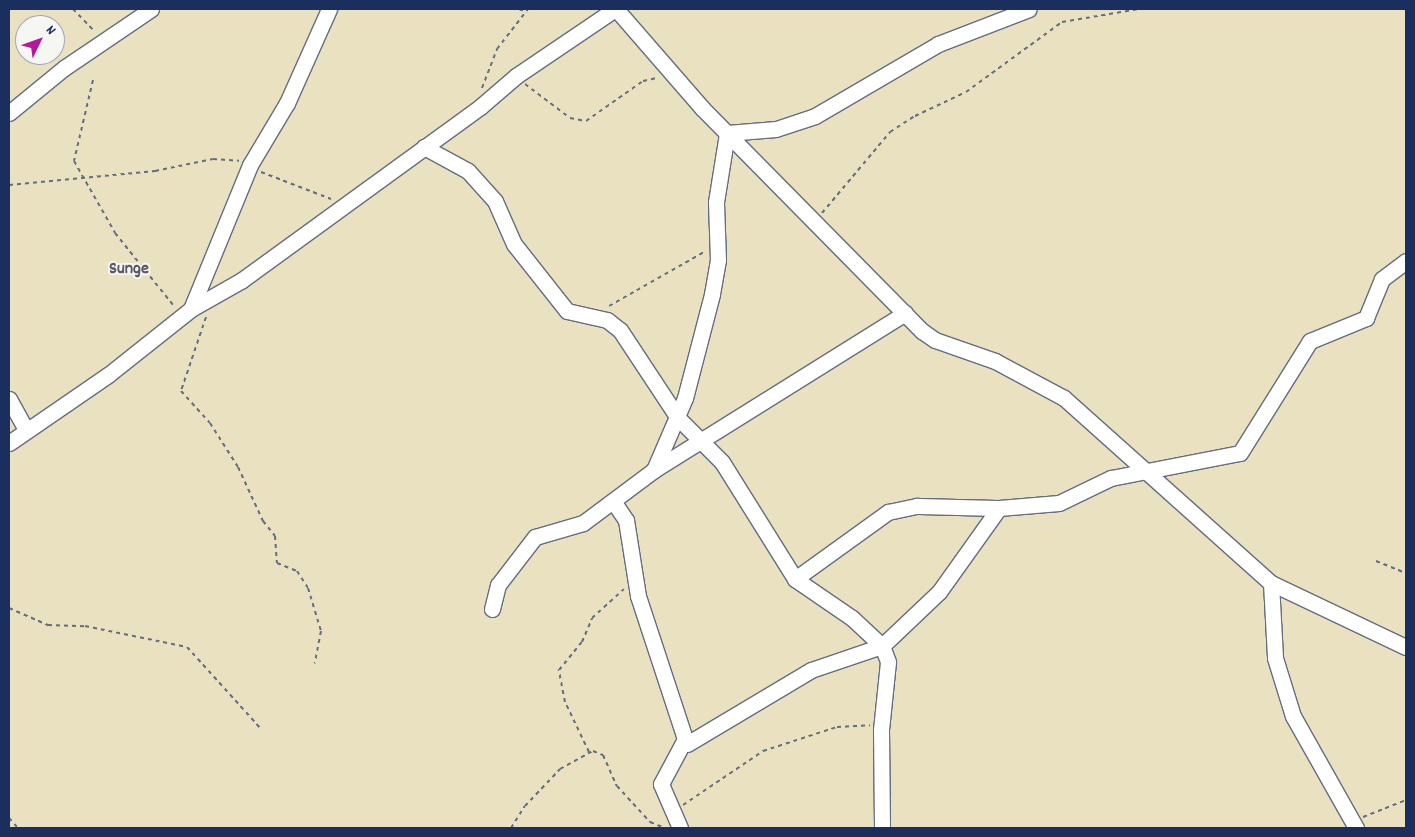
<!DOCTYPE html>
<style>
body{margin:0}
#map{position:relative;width:1415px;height:837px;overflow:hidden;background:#eae1c1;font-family:Dekko,sans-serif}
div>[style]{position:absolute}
.path>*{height:2px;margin-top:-1px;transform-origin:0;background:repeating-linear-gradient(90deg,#636d81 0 4px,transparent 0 8px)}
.roads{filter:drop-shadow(1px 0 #636d81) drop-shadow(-1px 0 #636d81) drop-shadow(0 1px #636d81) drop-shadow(0 -1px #636d81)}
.minor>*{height:15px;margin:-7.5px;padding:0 7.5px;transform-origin:7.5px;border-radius:7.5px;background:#fff}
span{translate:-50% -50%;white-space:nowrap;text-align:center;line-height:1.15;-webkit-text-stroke:4px #f6f6f2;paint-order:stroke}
.quarter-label{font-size:18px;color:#5f5864;font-weight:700}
.frame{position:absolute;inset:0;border:10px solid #1b2f5e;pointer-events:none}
.north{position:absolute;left:15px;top:15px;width:50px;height:50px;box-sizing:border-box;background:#f6f6f2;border:1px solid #9ea6b7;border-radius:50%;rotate:48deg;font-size:14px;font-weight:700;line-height:20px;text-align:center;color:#1b2f5e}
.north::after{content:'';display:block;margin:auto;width:18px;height:22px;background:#b5179e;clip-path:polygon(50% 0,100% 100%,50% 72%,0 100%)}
</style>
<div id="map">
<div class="path">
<div style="left:73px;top:9px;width:30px;rotate:46deg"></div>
<div style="left:519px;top:9px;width:8px;rotate:23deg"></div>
<div style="left:93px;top:80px;width:83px;rotate:103.2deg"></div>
<div style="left:74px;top:161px;width:83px;rotate:60.3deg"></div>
<div style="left:115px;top:233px;width:94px;rotate:51.1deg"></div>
<div style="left:525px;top:84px;width:56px;rotate:37.1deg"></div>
<div style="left:570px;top:118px;width:16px;rotate:11deg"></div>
<div style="left:586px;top:121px;width:70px;rotate:-35.1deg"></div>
<div style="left:643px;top:81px;width:14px;rotate:-12deg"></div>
<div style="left:482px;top:88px;width:42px;rotate:-69deg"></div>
<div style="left:497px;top:49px;width:51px;rotate:-52.2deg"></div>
<div style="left:261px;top:172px;width:75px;rotate:21.1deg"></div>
<div style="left:9px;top:185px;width:147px;rotate:-5.5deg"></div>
<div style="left:155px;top:171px;width:59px;rotate:-11.7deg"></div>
<div style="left:213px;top:159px;width:26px;rotate:4deg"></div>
<div style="left:822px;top:213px;width:106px;rotate:-50deg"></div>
<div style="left:890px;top:132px;width:30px;rotate:-33deg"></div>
<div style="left:915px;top:116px;width:56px;rotate:-25.2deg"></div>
<div style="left:966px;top:92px;width:119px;rotate:-36.1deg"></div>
<div style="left:1062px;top:22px;width:78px;rotate:-9.6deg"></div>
<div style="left:609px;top:306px;width:109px;rotate:-29.6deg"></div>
<div style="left:206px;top:317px;width:78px;rotate:108.7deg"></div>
<div style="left:181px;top:391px;width:43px;rotate:47.8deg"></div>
<div style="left:210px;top:423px;width:52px;rotate:57.5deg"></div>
<div style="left:238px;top:467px;width:60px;rotate:65.2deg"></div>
<div style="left:263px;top:521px;width:19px;rotate:51deg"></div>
<div style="left:275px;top:536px;width:27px;rotate:86deg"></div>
<div style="left:277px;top:563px;width:22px;rotate:22deg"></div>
<div style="left:297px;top:571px;width:20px;rotate:57deg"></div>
<div style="left:308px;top:588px;width:45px;rotate:73.2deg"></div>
<div style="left:321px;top:631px;width:33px;rotate:101deg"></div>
<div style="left:1376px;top:561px;width:32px;rotate:22deg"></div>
<div style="left:9px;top:608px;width:43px;rotate:23.6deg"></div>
<div style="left:48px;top:625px;width:37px;rotate:2deg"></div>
<div style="left:85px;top:626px;width:104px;rotate:11.6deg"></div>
<div style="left:187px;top:647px;width:112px;rotate:47.9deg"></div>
<div style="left:589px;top:752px;width:55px;rotate:-115.6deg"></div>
<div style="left:565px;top:702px;width:33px;rotate:-101deg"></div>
<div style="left:559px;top:670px;width:36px;rotate:-51deg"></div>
<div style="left:582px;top:642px;width:26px;rotate:-67deg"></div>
<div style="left:592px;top:618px;width:43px;rotate:-42.2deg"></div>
<div style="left:683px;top:805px;width:97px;rotate:-34deg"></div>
<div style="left:763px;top:751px;width:78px;rotate:-18deg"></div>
<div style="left:837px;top:727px;width:33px;rotate:-3deg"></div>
<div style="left:1363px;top:817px;width:46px;rotate:-21.6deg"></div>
<div style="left:9px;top:818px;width:13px;rotate:48deg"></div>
<div style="left:511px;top:828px;width:26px;rotate:-58deg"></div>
<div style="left:525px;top:806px;width:51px;rotate:-46.6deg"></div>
<div style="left:560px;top:769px;width:38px;rotate:-29deg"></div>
<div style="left:593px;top:751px;width:11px;rotate:22deg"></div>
<div style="left:603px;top:755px;width:34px;rotate:66deg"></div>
<div style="left:617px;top:786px;width:49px;rotate:47.5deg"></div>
<div style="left:650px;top:822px;width:16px;rotate:22deg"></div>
</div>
<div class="roads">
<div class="minor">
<div style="left:616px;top:9px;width:131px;rotate:49deg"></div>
<div style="left:702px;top:108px;width:313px;rotate:45.4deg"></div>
<div style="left:922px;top:331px;width:16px;rotate:35deg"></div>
<div style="left:935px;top:340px;width:64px;rotate:19.3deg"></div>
<div style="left:995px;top:361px;width:78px;rotate:28.2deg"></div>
<div style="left:1064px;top:398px;width:278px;rotate:41.8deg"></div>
<div style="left:1271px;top:583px;width:149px;rotate:25.4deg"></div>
<div style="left:9px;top:113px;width:71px;rotate:-39.3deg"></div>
<div style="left:64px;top:68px;width:105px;rotate:-34.1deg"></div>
<div style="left:424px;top:147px;width:50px;rotate:28.6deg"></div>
<div style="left:468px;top:171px;width:40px;rotate:48deg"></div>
<div style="left:495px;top:201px;width:47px;rotate:66.2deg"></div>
<div style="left:514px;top:244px;width:85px;rotate:51.7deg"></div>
<div style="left:567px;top:311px;width:41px;rotate:12.7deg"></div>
<div style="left:607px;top:320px;width:16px;rotate:38deg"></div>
<div style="left:620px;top:330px;width:105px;rotate:56.6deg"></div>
<div style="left:678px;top:418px;width:62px;rotate:45deg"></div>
<div style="left:722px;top:462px;width:138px;rotate:58deg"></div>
<div style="left:795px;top:579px;width:69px;rotate:34.4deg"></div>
<div style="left:852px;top:618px;width:41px;rotate:43deg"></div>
<div style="left:882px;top:646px;width:17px;rotate:69deg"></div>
<div style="left:888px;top:662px;width:68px;rotate:95.9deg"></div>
<div style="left:881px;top:730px;width:98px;rotate:89.4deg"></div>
<div style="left:191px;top:309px;width:156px;rotate:-67.7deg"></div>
<div style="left:250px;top:165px;width:72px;rotate:-59.2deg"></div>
<div style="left:287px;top:103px;width:103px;rotate:-65.9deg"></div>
<div style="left:9px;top:399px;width:35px;rotate:61deg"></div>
<div style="left:9px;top:443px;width:120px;rotate:-34.5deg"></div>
<div style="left:108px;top:375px;width:106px;rotate:-38.5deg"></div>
<div style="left:191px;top:309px;width:59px;rotate:-29.6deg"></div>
<div style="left:242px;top:280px;width:294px;rotate:-36deg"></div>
<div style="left:480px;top:107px;width:48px;rotate:-40.7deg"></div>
<div style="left:516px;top:76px;width:120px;rotate:-34.1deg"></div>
<div style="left:654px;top:470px;width:78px;rotate:-66.7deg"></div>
<div style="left:685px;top:398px;width:107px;rotate:-75.4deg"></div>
<div style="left:712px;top:294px;width:35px;rotate:-80deg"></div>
<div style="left:718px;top:260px;width:58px;rotate:-92deg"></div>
<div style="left:716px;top:202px;width:70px;rotate:-80.9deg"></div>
<div style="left:727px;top:133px;width:49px;rotate:-4.7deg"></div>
<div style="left:776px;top:129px;width:41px;rotate:-18.4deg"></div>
<div style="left:815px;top:116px;width:143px;rotate:-30.3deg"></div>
<div style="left:938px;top:44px;width:97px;rotate:-21deg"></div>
<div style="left:613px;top:501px;width:23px;rotate:56deg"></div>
<div style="left:626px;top:520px;width:77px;rotate:81deg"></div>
<div style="left:638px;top:596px;width:151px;rotate:71.8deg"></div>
<div style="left:685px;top:739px;width:51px;rotate:118.1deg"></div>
<div style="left:661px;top:784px;width:48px;rotate:66.6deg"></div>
<div style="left:795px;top:579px;width:115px;rotate:-35.8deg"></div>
<div style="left:888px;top:512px;width:30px;rotate:-12deg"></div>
<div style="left:917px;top:506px;width:82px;rotate:1.4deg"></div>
<div style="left:1271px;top:583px;width:75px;rotate:86.9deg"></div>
<div style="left:1275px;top:658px;width:61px;rotate:72.8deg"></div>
<div style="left:1293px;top:716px;width:129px;rotate:60.6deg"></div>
<div style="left:492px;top:609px;width:25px;rotate:-76deg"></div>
<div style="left:498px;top:585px;width:61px;rotate:-52.4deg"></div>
<div style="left:535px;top:537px;width:50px;rotate:-16.3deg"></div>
<div style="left:583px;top:523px;width:89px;rotate:-36.7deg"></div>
<div style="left:654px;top:470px;width:296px;rotate:-32deg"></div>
<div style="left:687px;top:744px;width:144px;rotate:-30.8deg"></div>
<div style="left:811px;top:670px;width:75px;rotate:-18.7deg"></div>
<div style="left:882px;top:646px;width:79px;rotate:-43.5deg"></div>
<div style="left:939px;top:592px;width:103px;rotate:-54.5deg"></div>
<div style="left:999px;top:508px;width:60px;rotate:-4.8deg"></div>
<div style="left:1059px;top:503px;width:58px;rotate:-25.7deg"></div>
<div style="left:1111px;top:478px;width:131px;rotate:-11deg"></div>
<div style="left:1240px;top:453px;width:132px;rotate:-58deg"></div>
<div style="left:1310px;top:341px;width:61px;rotate:-22.3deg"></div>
<div style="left:1366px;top:318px;width:42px;rotate:-67.7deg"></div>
<div style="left:1382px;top:279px;width:30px;rotate:-37deg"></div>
</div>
</div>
<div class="quarter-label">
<span style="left:129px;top:270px">Sunge</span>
</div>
<div class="frame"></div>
<div class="north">N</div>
</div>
